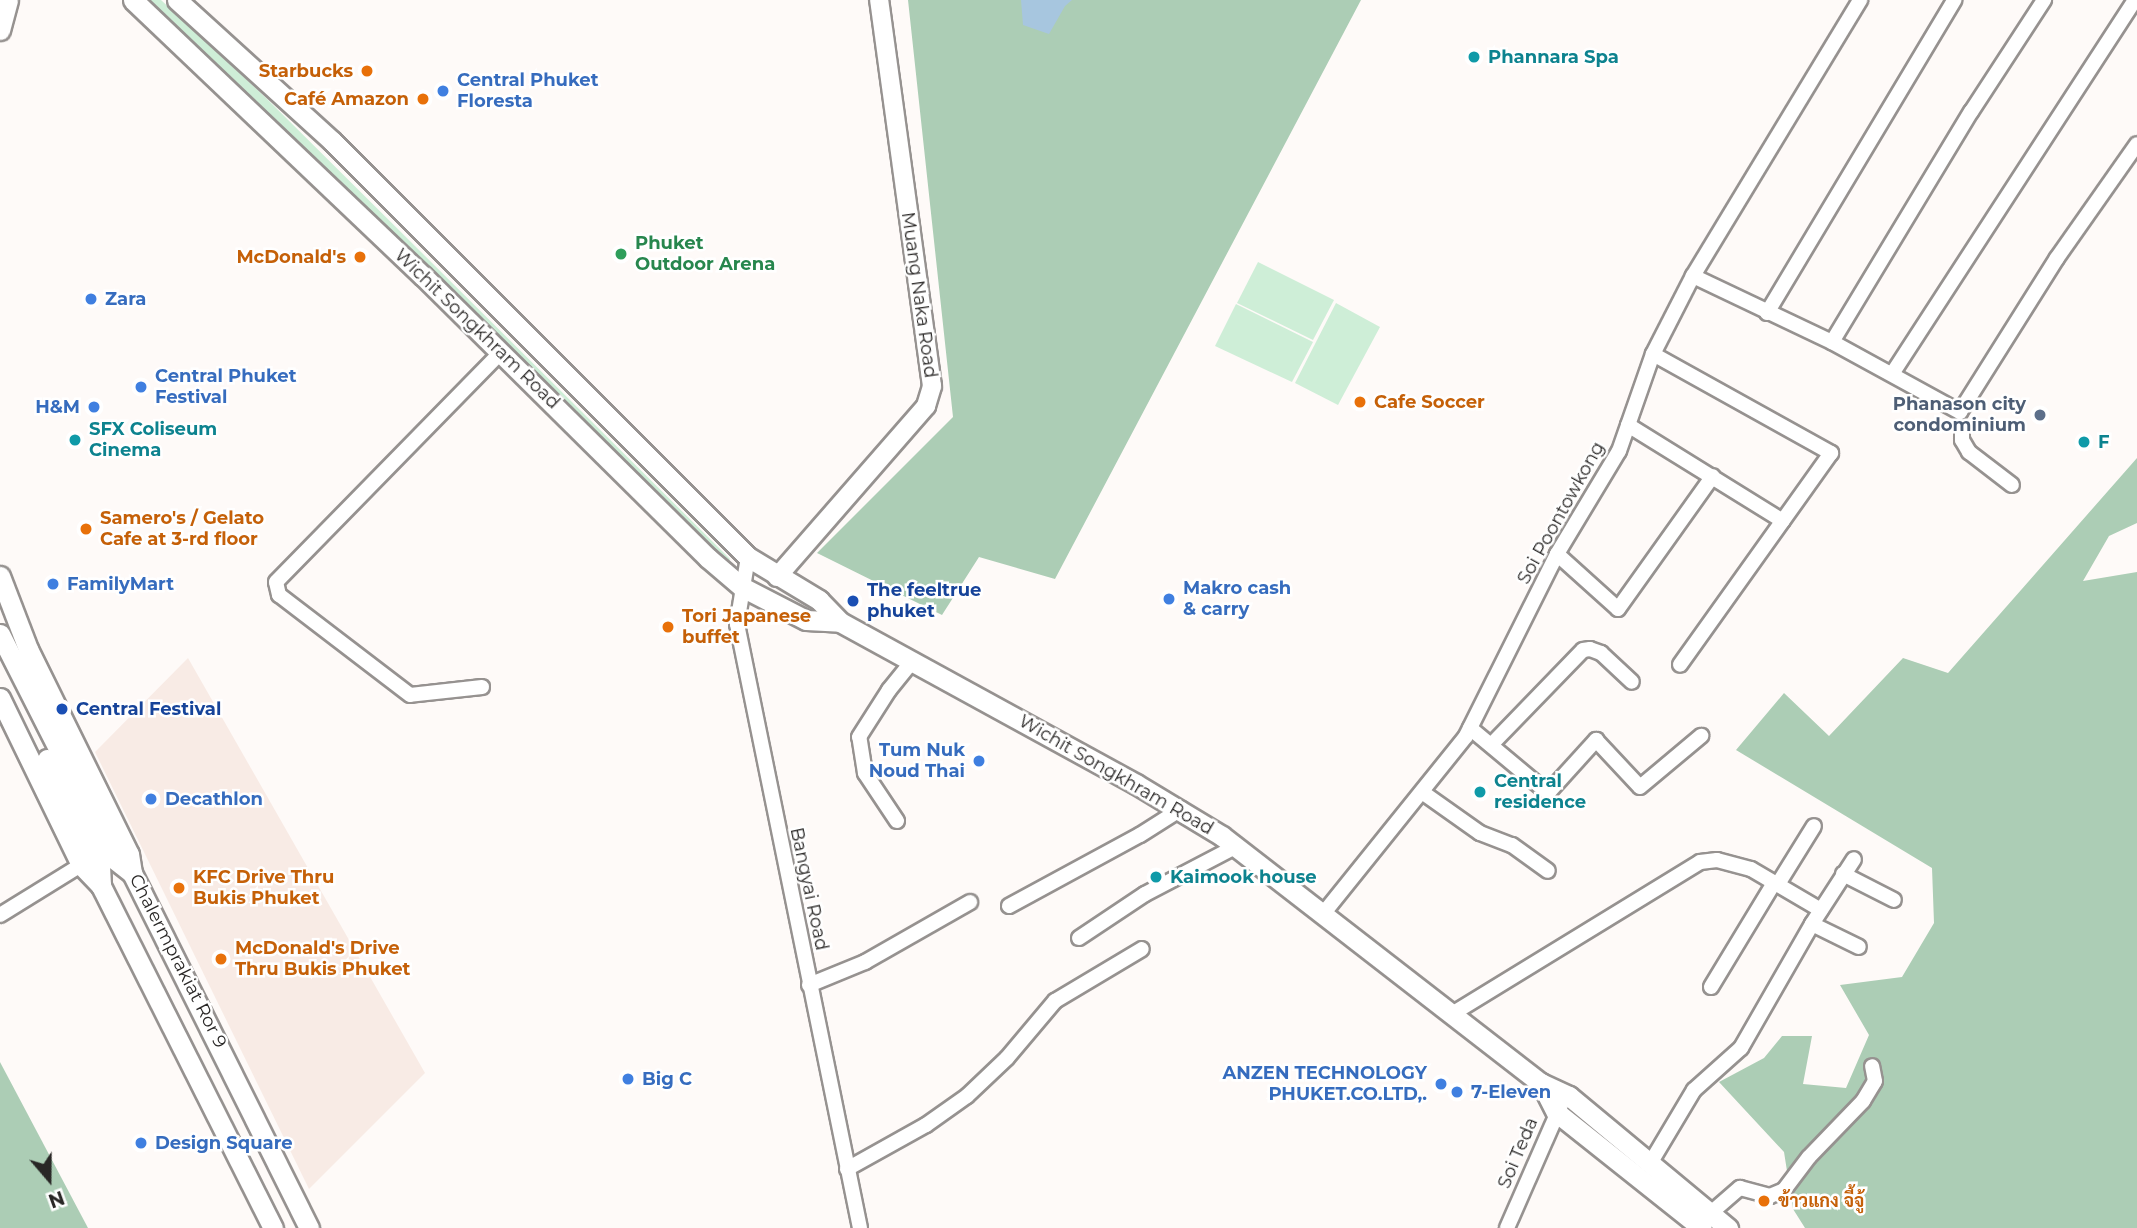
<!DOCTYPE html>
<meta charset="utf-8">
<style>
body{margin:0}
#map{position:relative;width:2137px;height:1228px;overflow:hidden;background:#fefaf8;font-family:Montserrat,Sarabun,sans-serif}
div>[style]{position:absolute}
.built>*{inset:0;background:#f8ebe5}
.green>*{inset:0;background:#ceeed7}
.forest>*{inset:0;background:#accdb5}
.water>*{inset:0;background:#a7c6df}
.roads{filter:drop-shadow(2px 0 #969290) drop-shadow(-2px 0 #969290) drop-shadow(0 2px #969290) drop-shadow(0 -2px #969290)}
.minor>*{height:14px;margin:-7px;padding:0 7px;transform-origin:7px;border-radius:7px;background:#fff}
.tertiary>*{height:18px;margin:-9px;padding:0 9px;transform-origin:9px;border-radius:9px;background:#fff}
.secondary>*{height:19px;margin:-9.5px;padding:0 9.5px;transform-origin:9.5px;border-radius:9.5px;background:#fff}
.dots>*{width:19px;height:19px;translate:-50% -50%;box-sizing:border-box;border:4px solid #fff;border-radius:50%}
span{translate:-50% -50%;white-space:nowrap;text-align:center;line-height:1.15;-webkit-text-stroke:5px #fff;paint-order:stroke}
.culture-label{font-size:18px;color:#0d838f;font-weight:700}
.left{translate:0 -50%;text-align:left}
.food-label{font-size:18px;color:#c56008;font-weight:700}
.right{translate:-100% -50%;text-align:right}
.shop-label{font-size:18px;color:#366cbe;font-weight:700}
.leisure-label{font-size:18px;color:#27864d;font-weight:700}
.street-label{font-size:18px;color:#292726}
.service-label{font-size:18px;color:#4e5e75;font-weight:700}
.transit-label{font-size:18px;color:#164399;font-weight:700}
.north{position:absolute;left:14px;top:1144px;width:70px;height:70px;-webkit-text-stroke:5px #fff;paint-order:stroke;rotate:160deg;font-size:19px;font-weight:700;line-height:28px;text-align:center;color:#292726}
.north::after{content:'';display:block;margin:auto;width:24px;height:32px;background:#292726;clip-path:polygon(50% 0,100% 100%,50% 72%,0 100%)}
</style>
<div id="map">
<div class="built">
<div style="clip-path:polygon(188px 658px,425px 1073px,309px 1189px,95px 752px)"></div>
</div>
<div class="green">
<div style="clip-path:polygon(150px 0,161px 0,265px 97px,730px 559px,728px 562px,454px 290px,229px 80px)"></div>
<div style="clip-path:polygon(1258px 262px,1334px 300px,1313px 340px,1237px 303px)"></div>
<div style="clip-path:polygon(1336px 303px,1380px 327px,1338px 405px,1295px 383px)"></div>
<div style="clip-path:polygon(1236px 304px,1313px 342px,1292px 382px,1215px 346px)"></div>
</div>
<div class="forest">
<div style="clip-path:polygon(908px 0,1361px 0,1055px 579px,979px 557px,942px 615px,817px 553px,953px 417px)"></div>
<div style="clip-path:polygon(2137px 458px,2137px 523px,2109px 536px,2083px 581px,2137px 572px,2137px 1228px,1805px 1228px,1793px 1209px,1784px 1152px,1719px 1082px,1764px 1058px,1782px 1036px,1812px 1036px,1803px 1084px,1846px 1088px,1869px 1035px,1840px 985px,1902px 977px,1934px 923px,1932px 868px,1736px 750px,1784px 693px,1829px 736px,1903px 658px,1948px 673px)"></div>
<div style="clip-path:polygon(0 1062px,88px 1228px,0 1228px)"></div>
</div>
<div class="water">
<div style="clip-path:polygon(1021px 0,1072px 0,1065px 6px,1049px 34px,1023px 25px)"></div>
</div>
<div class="roads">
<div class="minor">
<div style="left:1693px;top:276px;width:154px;rotate:25.4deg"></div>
<div style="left:1832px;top:342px;width:146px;rotate:28.7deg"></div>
<div style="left:1960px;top:412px;width:182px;rotate:-57.8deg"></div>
<div style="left:2057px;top:258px;width:139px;rotate:-54.9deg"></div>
<div style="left:1767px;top:313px;width:365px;rotate:-59.1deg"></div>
<div style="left:1832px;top:342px;width:269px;rotate:-58.9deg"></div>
<div style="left:1971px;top:112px;width:134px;rotate:-56.9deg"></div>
<div style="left:1653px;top:354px;width:204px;rotate:29.1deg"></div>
<div style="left:1831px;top:453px;width:260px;rotate:125.5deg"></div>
<div style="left:1892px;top:374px;width:446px;rotate:-57deg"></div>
<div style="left:1628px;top:425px;width:182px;rotate:31.8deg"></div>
<div style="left:1962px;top:428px;width:12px;rotate:90deg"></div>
<div style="left:1962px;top:440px;width:14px;rotate:60deg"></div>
<div style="left:1969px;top:452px;width:54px;rotate:37.5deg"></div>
<div style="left:1557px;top:554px;width:82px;rotate:42deg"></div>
<div style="left:1618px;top:609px;width:163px;rotate:-54.5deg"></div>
<div style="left:748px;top:557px;width:68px;rotate:99.3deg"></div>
<div style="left:737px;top:624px;width:616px;rotate:78.49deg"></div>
<div style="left:482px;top:687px;width:72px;rotate:173.7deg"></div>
<div style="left:410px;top:695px;width:165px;rotate:-142.6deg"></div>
<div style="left:279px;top:595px;width:13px;rotate:-103deg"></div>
<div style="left:276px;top:582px;width:322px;rotate:-45.6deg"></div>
<div style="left:1470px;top:728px;width:102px;rotate:39.8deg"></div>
<div style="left:1548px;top:793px;width:72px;rotate:-47.8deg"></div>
<div style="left:1596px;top:740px;width:64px;rotate:46.9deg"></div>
<div style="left:1640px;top:787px;width:80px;rotate:-39.9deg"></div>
<div style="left:1491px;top:745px;width:132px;rotate:-45.9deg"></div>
<div style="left:1583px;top:650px;width:7px;rotate:-8deg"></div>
<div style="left:1590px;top:649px;width:12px;rotate:20deg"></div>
<div style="left:1601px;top:653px;width:42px;rotate:43.1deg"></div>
<div style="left:1422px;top:792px;width:71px;rotate:35.3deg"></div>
<div style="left:1480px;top:833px;width:34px;rotate:21deg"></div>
<div style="left:1512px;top:845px;width:44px;rotate:35.8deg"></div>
<div style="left:897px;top:821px;width:58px;rotate:-123.7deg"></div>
<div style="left:865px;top:773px;width:36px;rotate:-99deg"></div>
<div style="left:859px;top:737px;width:56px;rotate:-57.4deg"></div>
<div style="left:889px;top:690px;width:36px;rotate:-51deg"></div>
<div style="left:1843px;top:874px;width:57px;rotate:27deg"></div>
<div style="left:1778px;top:884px;width:68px;rotate:-58.2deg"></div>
<div style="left:1009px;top:906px;width:149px;rotate:-28.5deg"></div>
<div style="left:1140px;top:835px;width:49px;rotate:-32.4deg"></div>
<div style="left:1323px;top:914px;width:228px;rotate:-51.2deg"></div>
<div style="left:1466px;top:736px;width:203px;rotate:-63.4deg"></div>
<div style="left:1557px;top:554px;width:120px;rotate:-59deg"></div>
<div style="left:1619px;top:451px;width:103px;rotate:-70.7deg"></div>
<div style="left:1653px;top:354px;width:88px;rotate:-62.9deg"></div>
<div style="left:1693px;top:276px;width:323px;rotate:-58.8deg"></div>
<div style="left:0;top:915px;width:95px;rotate:-31.7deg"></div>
<div style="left:1812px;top:924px;width:52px;rotate:26.1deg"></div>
<div style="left:1079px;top:938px;width:79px;rotate:-33.7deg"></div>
<div style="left:1145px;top:894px;width:102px;rotate:-27.6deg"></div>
<div style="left:809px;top:985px;width:61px;rotate:-22.3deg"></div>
<div style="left:865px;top:962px;width:121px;rotate:-29.7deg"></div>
<div style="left:1711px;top:987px;width:122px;rotate:-58.8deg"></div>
<div style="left:1452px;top:1014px;width:291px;rotate:-31.5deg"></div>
<div style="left:1700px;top:862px;width:17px;rotate:-7deg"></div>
<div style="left:1717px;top:860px;width:35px;rotate:15deg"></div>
<div style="left:1751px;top:869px;width:81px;rotate:30.4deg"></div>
<div style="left:1651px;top:1162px;width:84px;rotate:-59.2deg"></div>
<div style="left:1694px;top:1090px;width:63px;rotate:-41.8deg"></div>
<div style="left:1741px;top:1048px;width:143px;rotate:-60.2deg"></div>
<div style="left:1812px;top:924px;width:77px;rotate:-57.1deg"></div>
<div style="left:847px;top:1169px;width:90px;rotate:-29.1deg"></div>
<div style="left:926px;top:1125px;width:50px;rotate:-35.3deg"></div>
<div style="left:967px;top:1096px;width:55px;rotate:-43.5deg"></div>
<div style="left:1007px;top:1058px;width:75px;rotate:-49.9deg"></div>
<div style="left:1055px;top:1001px;width:101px;rotate:-30.9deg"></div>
<div style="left:1712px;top:1212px;width:37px;rotate:-41deg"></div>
<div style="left:1740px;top:1188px;width:31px;rotate:15deg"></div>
<div style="left:1770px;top:1196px;width:15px;rotate:-23deg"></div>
<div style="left:1784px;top:1190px;width:41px;rotate:-52.9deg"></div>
<div style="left:1809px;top:1157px;width:78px;rotate:-46deg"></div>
<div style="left:1863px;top:1101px;width:23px;rotate:-59deg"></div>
<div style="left:1875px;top:1081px;width:15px;rotate:-101deg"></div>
<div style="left:1507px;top:1228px;width:134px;rotate:-66.3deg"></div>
</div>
<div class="tertiary">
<div style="left:777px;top:577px;width:227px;rotate:-48.9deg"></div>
<div style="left:926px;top:406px;width:21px;rotate:-73deg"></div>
<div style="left:932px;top:386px;width:390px;rotate:-97.8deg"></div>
</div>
<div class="secondary">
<div style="left:133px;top:0;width:400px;rotate:43.6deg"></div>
<div style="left:423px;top:276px;width:401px;rotate:44.7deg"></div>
<div style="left:708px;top:558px;width:45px;rotate:40.5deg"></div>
<div style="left:742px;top:587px;width:72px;rotate:27.3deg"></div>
<div style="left:806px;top:620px;width:34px;rotate:3deg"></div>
<div style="left:177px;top:0;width:210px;rotate:42.3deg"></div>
<div style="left:332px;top:141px;width:588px;rotate:45deg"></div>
<div style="left:748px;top:557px;width:83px;rotate:31.2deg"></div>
<div style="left:819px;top:600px;width:30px;rotate:46deg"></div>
<div style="left:840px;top:622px;width:337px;rotate:28.7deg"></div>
<div style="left:1136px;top:784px;width:100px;rotate:31.2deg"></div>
<div style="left:1222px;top:836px;width:403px;rotate:37.8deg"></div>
<div style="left:1541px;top:1083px;width:31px;rotate:25deg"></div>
<div style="left:1569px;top:1096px;width:207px;rotate:39.7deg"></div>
<div style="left:0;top:30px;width:31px;rotate:-75deg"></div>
<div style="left:0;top:576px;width:78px;rotate:69deg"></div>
<div style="left:28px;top:649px;width:229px;rotate:63.8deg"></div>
<div style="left:129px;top:854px;width:19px;rotate:81deg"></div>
<div style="left:132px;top:873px;width:397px;rotate:63.5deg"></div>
<div style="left:0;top:634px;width:252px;rotate:63.1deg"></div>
<div style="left:114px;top:859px;width:23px;rotate:38deg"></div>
<div style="left:0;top:698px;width:186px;rotate:64.1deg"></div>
<div style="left:81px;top:865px;width:29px;rotate:46deg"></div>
<div style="left:101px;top:886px;width:383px;rotate:63.3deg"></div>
<div style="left:47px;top:759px;width:119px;rotate:63.6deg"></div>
<div style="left:100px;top:866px;width:20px;rotate:87deg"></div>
<div style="left:1541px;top:1083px;width:33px;rotate:63deg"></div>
<div style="left:1556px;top:1112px;width:186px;rotate:38.5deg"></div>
</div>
</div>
<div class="dots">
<div style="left:1474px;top:57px;background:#0f9aa8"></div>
<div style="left:367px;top:71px;background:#e8710a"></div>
<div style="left:443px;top:91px;background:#3f7fe0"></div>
<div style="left:423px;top:99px;background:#e8710a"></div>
<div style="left:621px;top:254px;background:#2e9e5b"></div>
<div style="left:360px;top:257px;background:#e8710a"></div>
<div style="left:91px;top:299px;background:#3f7fe0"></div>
<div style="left:141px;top:387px;background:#3f7fe0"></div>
<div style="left:1360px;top:402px;background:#e8710a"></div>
<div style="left:94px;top:407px;background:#3f7fe0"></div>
<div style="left:2040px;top:415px;background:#5c6f8a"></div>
<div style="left:75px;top:440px;background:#0f9aa8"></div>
<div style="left:2084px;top:442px;background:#0f9aa8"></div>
<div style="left:86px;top:529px;background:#e8710a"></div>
<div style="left:53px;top:584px;background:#3f7fe0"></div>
<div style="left:1169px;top:599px;background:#3f7fe0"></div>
<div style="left:853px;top:601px;background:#1a4fb4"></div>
<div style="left:668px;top:627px;background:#e8710a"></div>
<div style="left:62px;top:709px;background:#1a4fb4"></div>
<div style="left:979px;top:761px;background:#3f7fe0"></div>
<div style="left:1480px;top:792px;background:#0f9aa8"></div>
<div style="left:151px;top:799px;background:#3f7fe0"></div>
<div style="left:1156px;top:877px;background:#0f9aa8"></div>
<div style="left:179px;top:888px;background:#e8710a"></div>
<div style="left:221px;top:959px;background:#e8710a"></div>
<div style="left:628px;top:1079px;background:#3f7fe0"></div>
<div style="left:1441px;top:1084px;background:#3f7fe0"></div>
<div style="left:1457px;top:1092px;background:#3f7fe0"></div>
<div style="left:141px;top:1143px;background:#3f7fe0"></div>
<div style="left:1764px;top:1201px;background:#e8710a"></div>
</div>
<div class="culture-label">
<span class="left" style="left:1488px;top:57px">Phannara Spa</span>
<span class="left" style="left:89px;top:440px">SFX Coliseum<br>Cinema</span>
<span class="left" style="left:2098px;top:442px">F</span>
<span class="left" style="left:1494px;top:792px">Central<br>residence</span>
<span class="left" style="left:1170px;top:877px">Kaimook house</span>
</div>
<div class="food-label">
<span class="right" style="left:353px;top:71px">Starbucks</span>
<span class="right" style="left:409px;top:99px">Café Amazon</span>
<span class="right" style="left:346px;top:257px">McDonald's</span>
<span class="left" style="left:1374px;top:402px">Cafe Soccer</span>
<span class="left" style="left:100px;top:529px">Samero's / Gelato<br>Cafe at 3-rd floor</span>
<span class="left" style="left:682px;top:627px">Tori Japanese<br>buffet</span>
<span class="left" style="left:193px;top:888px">KFC Drive Thru<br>Bukis Phuket</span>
<span class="left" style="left:235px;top:959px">McDonald's Drive<br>Thru Bukis Phuket</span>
<span class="left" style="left:1778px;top:1201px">ข้าวแกง จี้จู้</span>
</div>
<div class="shop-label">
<span class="left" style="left:457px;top:91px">Central Phuket<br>Floresta</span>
<span class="left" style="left:105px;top:299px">Zara</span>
<span class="left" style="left:155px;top:387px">Central Phuket<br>Festival</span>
<span class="right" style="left:80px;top:407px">H&amp;M</span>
<span class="left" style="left:67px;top:584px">FamilyMart</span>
<span class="left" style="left:1183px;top:599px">Makro cash<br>&amp; carry</span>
<span class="right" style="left:965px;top:761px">Tum Nuk<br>Noud Thai</span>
<span class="left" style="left:165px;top:799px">Decathlon</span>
<span class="right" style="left:1427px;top:1084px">ANZEN TECHNOLOGY<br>PHUKET.CO.LTD,.</span>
<span class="left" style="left:642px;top:1079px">Big C</span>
<span class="left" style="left:1471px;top:1092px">7-Eleven</span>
<span class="left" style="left:155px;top:1143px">Design Square</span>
</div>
<div class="leisure-label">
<span class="left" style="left:635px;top:254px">Phuket<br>Outdoor Arena</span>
</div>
<div class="street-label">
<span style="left:919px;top:295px;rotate:82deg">Muang Naka Road</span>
<span style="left:477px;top:329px;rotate:44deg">Wichit Songkhram Road</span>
<span style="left:1561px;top:513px;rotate:-61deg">Soi Poontowkong</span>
<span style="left:1116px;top:775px;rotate:30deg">Wichit Songkhram Road</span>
<span style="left:809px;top:889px;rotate:78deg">Bangyai Road</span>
<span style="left:178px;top:961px;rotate:63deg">Chalermprakiat Ror 9</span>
<span style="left:1518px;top:1153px;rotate:-67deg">Soi Teda</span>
</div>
<div class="service-label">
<span class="right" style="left:2026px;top:415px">Phanason city<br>condominium</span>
</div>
<div class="transit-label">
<span class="left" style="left:867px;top:601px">The feeltrue<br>phuket</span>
<span class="left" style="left:76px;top:709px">Central Festival</span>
</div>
<div class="north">N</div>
</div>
